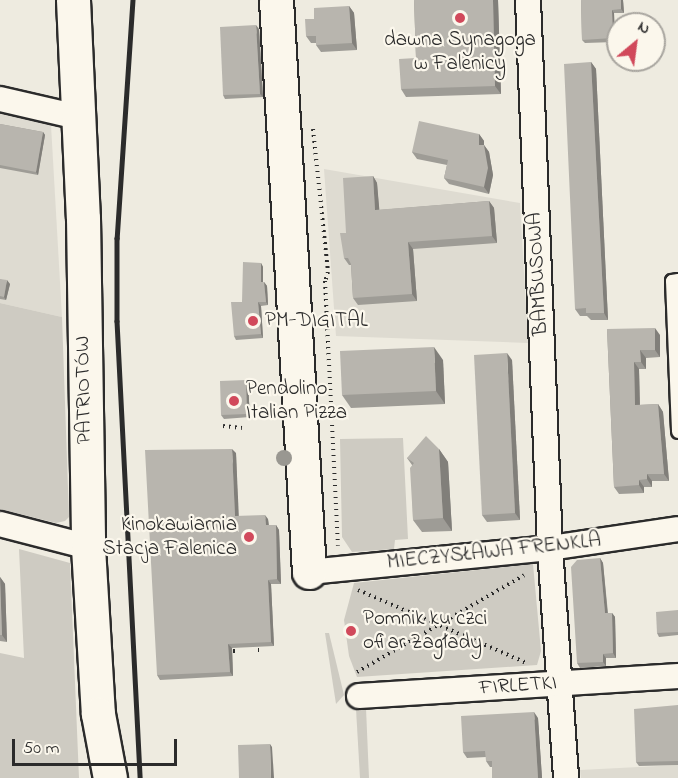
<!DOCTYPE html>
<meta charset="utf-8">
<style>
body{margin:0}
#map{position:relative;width:678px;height:778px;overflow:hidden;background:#eeebe0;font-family:"Indie Flower",sans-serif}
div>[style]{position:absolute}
.built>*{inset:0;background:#dedbd1}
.green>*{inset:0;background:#cecbc2}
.path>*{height:4px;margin-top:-2px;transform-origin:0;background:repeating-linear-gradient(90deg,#2b2b2b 0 1.5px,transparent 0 6px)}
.roads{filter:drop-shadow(2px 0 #2b2b2b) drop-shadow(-2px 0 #2b2b2b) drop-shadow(0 2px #2b2b2b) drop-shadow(0 -2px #2b2b2b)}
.service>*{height:12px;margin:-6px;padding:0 6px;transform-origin:6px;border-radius:6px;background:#fbf7ec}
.minor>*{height:24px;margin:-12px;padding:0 12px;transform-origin:12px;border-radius:12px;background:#fbf7ec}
.secondary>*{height:33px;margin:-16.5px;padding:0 16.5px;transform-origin:16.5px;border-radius:16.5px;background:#fbf7ec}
.rail>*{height:4.5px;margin:-2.25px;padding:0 2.25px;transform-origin:2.25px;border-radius:2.25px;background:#2b2b2b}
.trees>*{width:16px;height:16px;margin:-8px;border-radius:50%;background:#999791}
.wall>*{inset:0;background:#9e9c96}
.shaded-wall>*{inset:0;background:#817f7a}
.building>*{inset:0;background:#b8b5ae}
.dots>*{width:16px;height:16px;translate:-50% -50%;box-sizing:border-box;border:3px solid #fbf7ec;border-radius:50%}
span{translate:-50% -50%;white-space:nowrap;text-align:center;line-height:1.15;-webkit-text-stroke:4.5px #fbf7ec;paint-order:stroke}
.poi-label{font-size:21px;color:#2b2b2b}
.left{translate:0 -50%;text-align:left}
.right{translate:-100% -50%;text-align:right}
.street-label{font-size:21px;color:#2b2b2b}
.north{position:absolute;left:606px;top:12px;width:60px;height:60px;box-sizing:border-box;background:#fbf7ec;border:2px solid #a8a59f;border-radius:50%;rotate:29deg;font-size:16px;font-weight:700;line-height:24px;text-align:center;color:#2b2b2b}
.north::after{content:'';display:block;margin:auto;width:21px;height:27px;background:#d1495b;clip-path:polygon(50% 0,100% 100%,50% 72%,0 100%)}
.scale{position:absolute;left:12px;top:739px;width:165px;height:27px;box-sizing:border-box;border:3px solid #2b2b2b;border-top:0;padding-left:8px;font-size:18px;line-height:21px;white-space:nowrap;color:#2b2b2b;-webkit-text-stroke:4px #fbf7ec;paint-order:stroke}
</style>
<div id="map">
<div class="built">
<div style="clip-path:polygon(0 114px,51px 125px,62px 317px,0 303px)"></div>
<div style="clip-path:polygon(324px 169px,520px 203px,528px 343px,336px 336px)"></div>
<div style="clip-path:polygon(678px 765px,678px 778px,581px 778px,580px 770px)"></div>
</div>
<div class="green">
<div style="clip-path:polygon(0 303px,62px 317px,69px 517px,65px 521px,56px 523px,0 509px)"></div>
<div style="clip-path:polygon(403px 438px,408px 539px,395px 540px,394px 549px,352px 552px,342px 537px,340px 439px)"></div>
<div style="clip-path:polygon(19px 549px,70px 563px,79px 778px,0 778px,0 653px,24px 658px)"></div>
<div style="clip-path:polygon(533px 564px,541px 651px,537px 665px,357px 677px,349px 656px,344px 620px,354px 583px)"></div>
<div style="clip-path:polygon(325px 633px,329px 633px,344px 695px,336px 704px)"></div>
<div style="clip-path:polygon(366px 708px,369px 778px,360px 778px,356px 709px)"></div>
</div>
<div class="path">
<div style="left:313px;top:129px;width:144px;rotate:84deg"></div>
<div style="left:328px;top:272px;width:9px;rotate:108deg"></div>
<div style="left:325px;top:281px;width:265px;rotate:87.2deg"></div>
<div style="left:223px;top:426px;width:19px;rotate:6deg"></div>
<div style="left:358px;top:590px;width:184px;rotate:23.4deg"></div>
<div style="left:258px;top:650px;width:3px"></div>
<div style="left:233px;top:651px;width:3px"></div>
<div style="left:357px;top:672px;width:193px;rotate:-30.1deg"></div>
</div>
<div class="roads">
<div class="service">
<div style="left:678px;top:280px;width:6px;rotate:171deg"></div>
<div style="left:672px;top:281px;width:151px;rotate:87.7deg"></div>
</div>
<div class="minor">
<div style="left:528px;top:0;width:548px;rotate:87.7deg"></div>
<div style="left:550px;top:548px;width:231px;rotate:86deg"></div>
<div style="left:0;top:99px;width:80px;rotate:13deg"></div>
<div style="left:0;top:524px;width:91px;rotate:14.6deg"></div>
<div style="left:309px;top:572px;width:242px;rotate:-5.7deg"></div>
<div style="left:550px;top:548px;width:129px;rotate:-8.4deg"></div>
<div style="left:359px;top:696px;width:320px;rotate:-3.6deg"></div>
</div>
<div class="secondary">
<div style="left:73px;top:0;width:218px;rotate:87.4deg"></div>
<div style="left:83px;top:218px;width:329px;rotate:89.1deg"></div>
<div style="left:88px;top:547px;width:167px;rotate:86.6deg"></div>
<div style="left:98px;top:714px;width:65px;rotate:79.4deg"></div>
<div style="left:276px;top:0;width:573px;rotate:86.7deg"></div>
</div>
</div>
<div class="rail">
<div style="left:133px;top:0;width:239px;rotate:93.8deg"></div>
<div style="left:117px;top:238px;width:83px;rotate:90deg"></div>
<div style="left:117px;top:321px;width:458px;rotate:87.1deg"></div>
</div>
<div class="trees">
<div style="left:284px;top:458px"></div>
</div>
<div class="wall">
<div style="clip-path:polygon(414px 0,498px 0,501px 94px,406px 97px,401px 89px,416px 58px)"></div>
<div style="clip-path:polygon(581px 0,623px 0,624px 13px,614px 13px,615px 42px,585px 43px,582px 40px)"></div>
<div style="clip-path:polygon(349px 6px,354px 13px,357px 50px,321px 52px,316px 45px,316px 43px,311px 43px,306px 36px,314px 19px)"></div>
<div style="clip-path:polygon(259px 29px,263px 97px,225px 99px,223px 95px)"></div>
<div style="clip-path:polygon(591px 62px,596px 69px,608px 320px,591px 320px,587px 316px,580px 316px,575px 309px)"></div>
<div style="clip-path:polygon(0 124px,43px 132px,45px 135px,38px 175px,0 168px)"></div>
<div style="clip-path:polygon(479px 134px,484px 141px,484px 145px,489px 152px,493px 175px,489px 194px,449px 184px,444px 178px,447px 165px,417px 159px,412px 152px)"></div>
<div style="clip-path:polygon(373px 176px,377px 183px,379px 210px,489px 201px,494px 208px,497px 243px,413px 249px,417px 301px,358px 305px,353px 298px,351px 265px,349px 265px,344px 258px,346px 233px)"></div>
<div style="clip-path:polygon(261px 263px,263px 267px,263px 282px,264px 282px,267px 286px,268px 305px,261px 306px,263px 338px,236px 340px,234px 336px,242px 302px)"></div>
<div style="clip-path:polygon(0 279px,10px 284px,6px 300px,0 299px)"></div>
<div style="clip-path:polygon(607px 329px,660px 335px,660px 357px,646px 358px,646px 369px,639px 369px,640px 405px,658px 404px,663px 412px,669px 481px,652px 481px,652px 487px,644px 487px,644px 493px,619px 494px,614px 487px)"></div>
<div style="clip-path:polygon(443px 360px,445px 404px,351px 408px,342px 395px)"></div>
<div style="clip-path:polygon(512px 360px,520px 520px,487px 522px,482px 515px)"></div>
<div style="clip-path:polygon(246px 380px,248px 384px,250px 417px,224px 419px,221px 415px)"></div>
<div style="clip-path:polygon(439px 449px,448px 462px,452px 531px,422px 532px,413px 520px,412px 465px,407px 458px)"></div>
<div style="clip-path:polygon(236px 453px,238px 516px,268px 519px,269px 525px,276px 525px,279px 530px,281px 584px,271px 584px,274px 646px,232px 648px,233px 676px,160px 680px,157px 675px)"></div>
<div style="clip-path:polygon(600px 558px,603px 563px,608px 613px,612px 613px,615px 617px,616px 658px,606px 658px,606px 666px,580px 668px,577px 663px)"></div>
<div style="clip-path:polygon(0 577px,5px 584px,7px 642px,0 641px)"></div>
<div style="clip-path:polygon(678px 610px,678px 635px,659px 637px,657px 633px)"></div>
<div style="clip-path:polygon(678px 705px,678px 765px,639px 766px,636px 762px)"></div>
<div style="clip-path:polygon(538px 718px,542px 778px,492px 778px,492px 767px,490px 767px,486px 761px,486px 757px,467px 758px,463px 752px)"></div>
</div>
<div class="shaded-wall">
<div style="clip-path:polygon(493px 0,498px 0,501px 94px,495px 86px)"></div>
<div style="clip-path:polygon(621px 0,623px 0,624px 13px,621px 9px)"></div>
<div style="clip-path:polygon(349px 6px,354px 13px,357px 50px,352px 43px)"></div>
<div style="clip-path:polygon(612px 10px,614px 13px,615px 42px,613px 38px)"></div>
<div style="clip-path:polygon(256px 25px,259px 29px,263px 97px,260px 94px)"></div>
<div style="clip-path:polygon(591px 62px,596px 69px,608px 320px,604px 313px)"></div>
<div style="clip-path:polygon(43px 132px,45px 135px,38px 175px,36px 172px)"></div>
<div style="clip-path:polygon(479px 134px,484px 141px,484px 152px,479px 145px)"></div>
<div style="clip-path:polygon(484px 145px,489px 152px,493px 175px,489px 194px,484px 187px)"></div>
<div style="clip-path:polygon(373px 176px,377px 183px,380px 217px,375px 210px)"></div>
<div style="clip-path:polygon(489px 201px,494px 208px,497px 243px,492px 236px)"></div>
<div style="clip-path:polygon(408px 242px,413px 249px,417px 301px,412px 294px)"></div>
<div style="clip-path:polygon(261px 263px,263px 267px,263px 286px,261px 282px)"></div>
<div style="clip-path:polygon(7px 280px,10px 284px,6px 300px,4px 297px)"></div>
<div style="clip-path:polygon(264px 282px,267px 286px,268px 305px,266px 302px)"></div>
<div style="clip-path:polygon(258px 302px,261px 306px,263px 338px,261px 334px)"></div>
<div style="clip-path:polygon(655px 328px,660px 335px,660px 357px,655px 350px)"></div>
<div style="clip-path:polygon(434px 347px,443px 360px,445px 404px,436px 391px)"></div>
<div style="clip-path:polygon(640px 350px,646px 358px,646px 369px,641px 362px)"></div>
<div style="clip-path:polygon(507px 353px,512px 360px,520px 520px,515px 513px)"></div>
<div style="clip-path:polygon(634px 362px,639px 369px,640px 413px,635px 405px)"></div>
<div style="clip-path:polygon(246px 380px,248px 384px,250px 417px,247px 414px)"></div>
<div style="clip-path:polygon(658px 404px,663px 412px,669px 481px,664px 474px)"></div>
<div style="clip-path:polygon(232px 449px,236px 453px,239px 520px,235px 516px)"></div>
<div style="clip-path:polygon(439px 449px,448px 462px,452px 531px,443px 518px)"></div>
<div style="clip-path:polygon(647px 474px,652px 481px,652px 487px,647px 479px)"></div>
<div style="clip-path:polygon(639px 480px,644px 487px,644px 493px,639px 485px)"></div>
<div style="clip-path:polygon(265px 515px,268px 519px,269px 530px,266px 525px)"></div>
<div style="clip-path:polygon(276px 525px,279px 530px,281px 584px,277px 579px)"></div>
<div style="clip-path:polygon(600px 558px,603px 563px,608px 618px,605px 613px)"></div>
<div style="clip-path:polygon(0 577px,5px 584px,7px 642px,2px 635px)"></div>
<div style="clip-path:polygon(268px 580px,271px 584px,274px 646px,271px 642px)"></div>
<div style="clip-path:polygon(612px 613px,615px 617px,616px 658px,613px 653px)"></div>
<div style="clip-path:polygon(228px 644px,232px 648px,233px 676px,230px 672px)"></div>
<div style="clip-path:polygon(603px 654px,606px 658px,606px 666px,603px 662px)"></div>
<div style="clip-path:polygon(534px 712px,538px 718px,542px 778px,538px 778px)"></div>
<div style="clip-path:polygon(270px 744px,272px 747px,274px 778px,271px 778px)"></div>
</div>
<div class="building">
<div style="clip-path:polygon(414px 0,493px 0,495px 86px,401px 89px,399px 59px,416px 58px)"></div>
<div style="clip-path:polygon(581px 0,621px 0,621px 9px,612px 10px,613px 38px,582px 40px)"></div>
<div style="clip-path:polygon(349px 6px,352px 43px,316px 45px,316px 36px,306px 36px,305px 19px,314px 19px,314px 8px)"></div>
<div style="clip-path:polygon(256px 25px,260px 94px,223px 95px,220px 27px)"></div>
<div style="clip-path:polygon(591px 62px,604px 313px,586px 313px,586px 308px,575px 309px,564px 64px)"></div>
<div style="clip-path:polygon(419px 121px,479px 134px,479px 145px,484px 145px,488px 168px,484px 187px,444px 178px,448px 160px,412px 152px)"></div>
<div style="clip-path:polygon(0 124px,43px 132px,36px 172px,0 165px)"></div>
<div style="clip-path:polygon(373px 176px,375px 210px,489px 201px,492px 236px,408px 242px,412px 294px,353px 298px,351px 264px,348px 258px,344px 258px,340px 233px,346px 233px,343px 178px)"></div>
<div style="clip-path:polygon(243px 262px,261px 263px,261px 282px,264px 282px,266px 302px,258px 302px,261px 334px,234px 336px,231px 302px,242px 302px)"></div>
<div style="clip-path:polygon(0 279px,7px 280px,4px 297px,0 296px)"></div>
<div style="clip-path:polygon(655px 328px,655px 350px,640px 350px,641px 362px,634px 362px,635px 405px,658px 404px,664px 474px,647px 474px,647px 479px,639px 480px,639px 485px,614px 487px,607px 329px)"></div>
<div style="clip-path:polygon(434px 347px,436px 391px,342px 395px,340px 351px)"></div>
<div style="clip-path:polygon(507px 353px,515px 513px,482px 515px,474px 355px)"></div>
<div style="clip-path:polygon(246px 380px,247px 414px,221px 415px,220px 381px)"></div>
<div style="clip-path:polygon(426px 436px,439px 449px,443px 518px,413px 520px,410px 468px,414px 463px,407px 458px)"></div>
<div style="clip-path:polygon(232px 449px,235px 516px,265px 515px,266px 525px,276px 525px,277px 579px,268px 580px,271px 642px,228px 644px,230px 672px,157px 675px,145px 450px)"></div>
<div style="clip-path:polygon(600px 558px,605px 613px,612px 613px,613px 653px,603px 654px,603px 662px,577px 663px,571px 567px,577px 560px)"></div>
<div style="clip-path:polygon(0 577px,2px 635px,0 635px)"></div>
<div style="clip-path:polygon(678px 610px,678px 632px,657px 633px,656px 612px)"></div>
<div style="clip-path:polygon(678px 705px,678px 761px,636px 762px,634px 709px)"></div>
<div style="clip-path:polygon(534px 712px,538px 778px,492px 778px,492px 761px,486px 761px,485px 751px,463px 752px,461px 716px)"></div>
<div style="clip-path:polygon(270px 744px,271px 778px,239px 778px,238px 745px)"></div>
</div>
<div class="dots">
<div style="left:460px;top:18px;background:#d1495b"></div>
<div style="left:253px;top:321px;background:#d1495b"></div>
<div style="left:234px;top:401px;background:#d1495b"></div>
<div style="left:249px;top:537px;background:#d1495b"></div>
<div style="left:351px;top:631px;background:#d1495b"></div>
</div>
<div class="poi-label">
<span style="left:460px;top:52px">dawna Synagoga<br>w Falenicy</span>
<span class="left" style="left:265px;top:321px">PM-DIGITAL</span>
<span class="left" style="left:246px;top:401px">Pendolino<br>Italian Pizza</span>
<span class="right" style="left:237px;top:537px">Kinokawiarnia<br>Stacja Falenica</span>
<span class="left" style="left:363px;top:631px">Pomnik ku czci<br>ofiar Zagłady</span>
</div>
<div class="street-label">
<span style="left:538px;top:274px;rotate:-93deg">BAMBUSOWA</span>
<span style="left:84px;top:390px;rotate:-91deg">PATRIOTÓW</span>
<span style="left:494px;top:552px;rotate:-6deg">MIECZYSŁAWA FRENKLA</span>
<span style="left:518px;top:686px;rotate:-4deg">FIRLETKI</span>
</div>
<div class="north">N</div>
<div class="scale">50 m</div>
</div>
